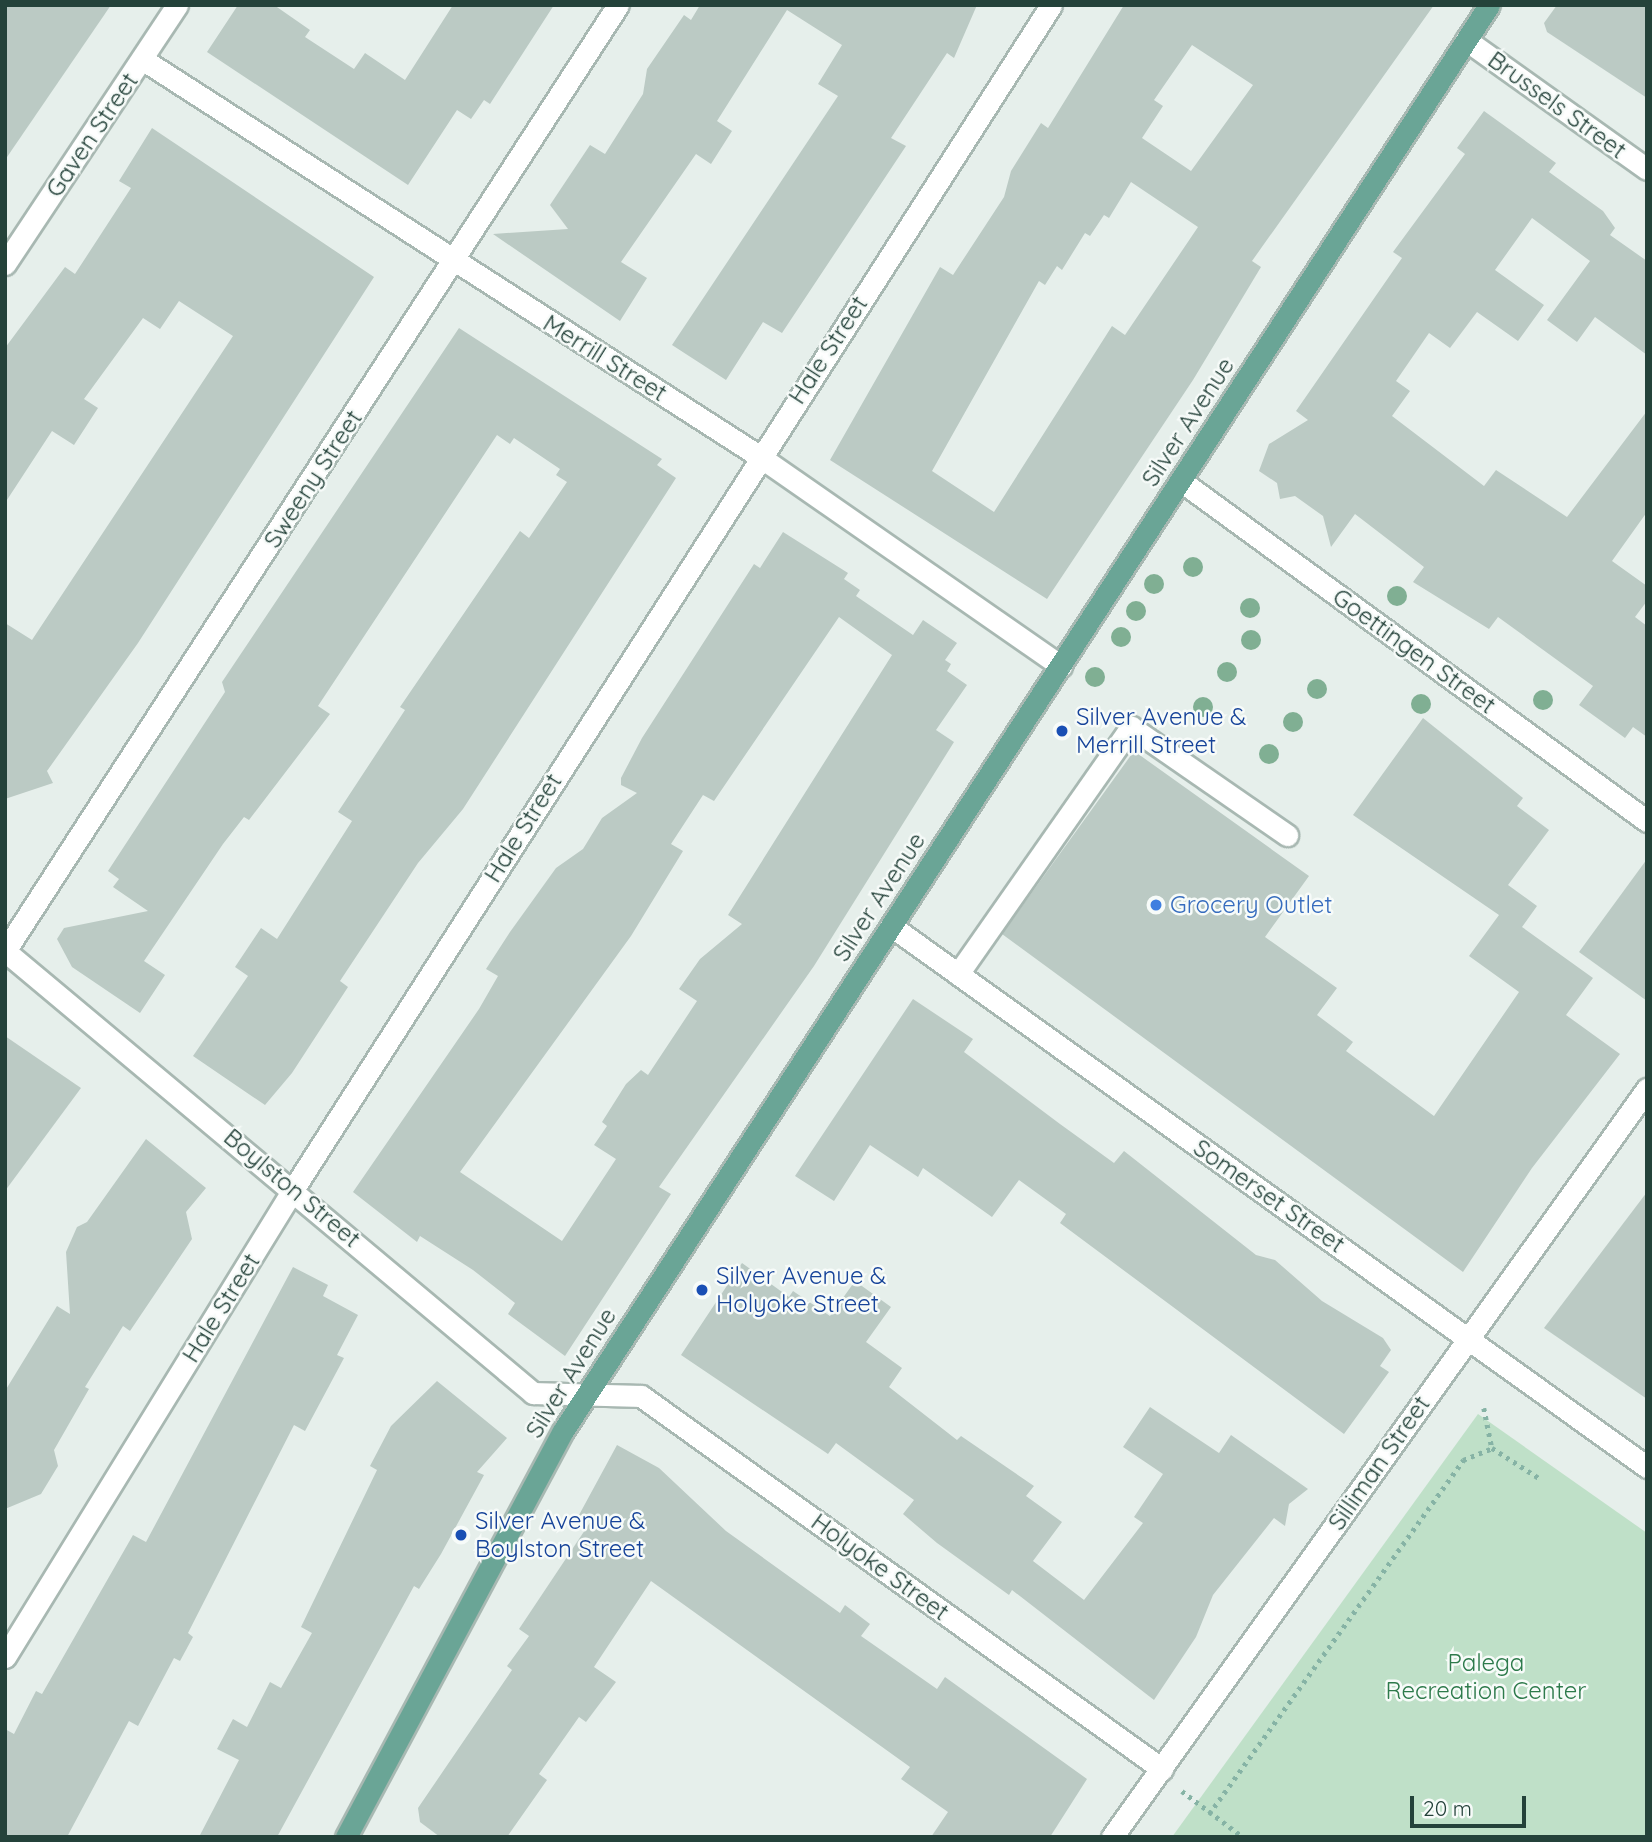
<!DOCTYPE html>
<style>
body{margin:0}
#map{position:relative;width:1652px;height:1842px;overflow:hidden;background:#e6efeb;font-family:Quicksand,sans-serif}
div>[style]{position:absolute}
.green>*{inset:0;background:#bfe0c8}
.building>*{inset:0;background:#bbcac4}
.path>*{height:4.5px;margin-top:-2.25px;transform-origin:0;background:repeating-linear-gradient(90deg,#86b3a5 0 3.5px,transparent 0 8.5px)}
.roads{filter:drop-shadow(2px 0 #a8b8b2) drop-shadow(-2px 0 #a8b8b2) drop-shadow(0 2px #a8b8b2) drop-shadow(0 -2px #a8b8b2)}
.minor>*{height:21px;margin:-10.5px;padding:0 10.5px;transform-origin:10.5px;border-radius:10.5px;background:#fff}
.major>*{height:21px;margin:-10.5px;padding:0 10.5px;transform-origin:10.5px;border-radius:10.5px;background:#6aa596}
.trees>*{width:20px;height:20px;margin:-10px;border-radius:50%;background:#80af93}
.dots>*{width:19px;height:19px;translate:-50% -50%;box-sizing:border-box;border:4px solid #f7fbf9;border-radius:50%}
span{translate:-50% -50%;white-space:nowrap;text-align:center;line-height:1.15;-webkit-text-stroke:5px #f7fbf9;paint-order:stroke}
.street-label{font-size:24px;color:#24423a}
.transit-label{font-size:24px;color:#164399}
.left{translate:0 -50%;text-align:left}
.shop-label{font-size:24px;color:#366cbe}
.park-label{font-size:24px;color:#2d7a4b}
.frame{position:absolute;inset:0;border:7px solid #24423a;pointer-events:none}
.scale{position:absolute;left:1410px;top:1796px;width:116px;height:32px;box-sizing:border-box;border:4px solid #24423a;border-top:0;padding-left:9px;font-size:21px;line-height:24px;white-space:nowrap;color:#24423a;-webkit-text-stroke:5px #f7fbf9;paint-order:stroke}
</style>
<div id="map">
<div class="green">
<div style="clip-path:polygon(1478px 1414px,1647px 1533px,1647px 1837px,1172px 1837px)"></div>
</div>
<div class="building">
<div style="clip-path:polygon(5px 5px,111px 5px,5px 160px)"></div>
<div style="clip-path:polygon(238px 5px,274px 5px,310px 30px,305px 37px,354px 69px,365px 53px,405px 80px,453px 5px,554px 5px,490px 104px,484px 100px,471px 119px,457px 110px,408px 185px,207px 52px)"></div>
<div style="clip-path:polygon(700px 5px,977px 5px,954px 58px,947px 53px,891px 138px,906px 146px,782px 333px,763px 322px,726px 380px,672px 345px,838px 96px,818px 84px,842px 45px,787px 10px,717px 121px,732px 131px,711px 164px,696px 154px,621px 262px,647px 278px,620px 321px,493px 234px,568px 229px,550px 205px,590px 145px,605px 154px,643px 94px,647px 69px,684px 15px,691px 20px)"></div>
<div style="clip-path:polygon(evenodd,1124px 5px,1434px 5px,1252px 261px,1261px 267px,1193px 380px,1047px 599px,830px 460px,940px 267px,953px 275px,1004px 197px,1011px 171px,1041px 123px,1048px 128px,1124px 5px,1192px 45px,1253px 85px,1191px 171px,1142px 138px,1163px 106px,1154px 100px,1192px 45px,1124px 5px,1131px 182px,1198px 227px,1125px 335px,1112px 326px,994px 512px,932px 471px,1039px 281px,1045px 285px,1057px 266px,1062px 270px,1085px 233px,1090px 236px,1104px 215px,1109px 218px,1131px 182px)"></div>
<div style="clip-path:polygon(1557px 5px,1647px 5px,1647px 98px,1547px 32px,1544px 23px)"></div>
<div style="clip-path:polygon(1484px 111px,1556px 163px,1549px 172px,1603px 211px,1615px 228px,1610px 235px,1647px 261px,1647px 355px,1595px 317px,1577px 342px,1547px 320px,1590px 261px,1532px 218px,1495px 270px,1544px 305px,1518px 341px,1477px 312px,1450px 348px,1429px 333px,1396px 381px,1410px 391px,1392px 416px,1484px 486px,1496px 470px,1567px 517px,1647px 411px,1647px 512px,1612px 561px,1647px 586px,1647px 601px,1635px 617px,1647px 626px,1647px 737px,1633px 727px,1625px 738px,1579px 705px,1593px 686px,1498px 617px,1489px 629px,1413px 582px,1424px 567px,1355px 514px,1331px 547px,1323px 516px,1295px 496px,1280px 499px,1277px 483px,1259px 471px,1269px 444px,1308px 420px,1296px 411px,1402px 258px,1393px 252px,1465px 154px,1457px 148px)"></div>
<div style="clip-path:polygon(152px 128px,374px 277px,138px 643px,47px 771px,53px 783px,5px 799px,5px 623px,32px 640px,233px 336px,179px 301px,160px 329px,143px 318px,84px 399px,98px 408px,74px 445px,52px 431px,5px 503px,5px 348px,65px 267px,75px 274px,131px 188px,119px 181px)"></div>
<div style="clip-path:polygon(459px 328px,662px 459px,657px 465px,676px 478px,463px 809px,418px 863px,340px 981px,348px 987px,292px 1073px,265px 1105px,193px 1056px,248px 976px,235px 967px,261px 928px,277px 939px,352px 821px,338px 812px,405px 710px,400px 707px,520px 531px,529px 538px,567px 482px,556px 475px,560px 469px,514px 438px,510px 444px,497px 435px,318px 706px,330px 714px,249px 820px,244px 817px,223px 844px,144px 961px,165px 975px,140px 1013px,72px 967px,57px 939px,64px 928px,148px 911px,113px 887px,119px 879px,108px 871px,225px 692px,222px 682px)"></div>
<div style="clip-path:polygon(evenodd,783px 532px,848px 573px,844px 579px,860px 590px,856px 596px,913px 635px,923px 620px,957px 643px,945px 660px,951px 664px,947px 671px,967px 685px,936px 730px,954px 742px,814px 966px,659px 1187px,671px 1194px,565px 1356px,508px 1314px,515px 1303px,473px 1270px,420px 1236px,417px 1242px,353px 1192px,479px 1009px,498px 976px,486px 969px,510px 932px,556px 868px,583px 849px,602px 818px,637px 793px,621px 785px,621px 778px,642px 738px,754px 564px,760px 568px,783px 532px,839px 617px,892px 655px,728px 915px,742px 924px,700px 959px,679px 989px,697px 1001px,648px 1075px,641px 1070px,626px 1084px,602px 1122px,607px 1126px,594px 1145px,616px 1159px,562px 1241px,460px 1172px,631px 936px,683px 851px,671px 844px,703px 795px,714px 801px,839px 617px)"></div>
<div style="clip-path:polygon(1423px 718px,1523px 798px,1517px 806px,1549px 830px,1508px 885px,1537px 906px,1522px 927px,1593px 978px,1566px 1015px,1620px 1054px,1532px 1168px,1463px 1272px,1002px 934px,1134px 751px,1309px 876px,1265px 937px,1337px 988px,1317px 1015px,1353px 1042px,1346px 1051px,1434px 1116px,1519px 992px,1469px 956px,1499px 915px,1353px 815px)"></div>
<div style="clip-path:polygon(1647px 859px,1647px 1001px,1579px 952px)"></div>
<div style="clip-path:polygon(913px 999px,973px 1039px,964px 1052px,1060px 1124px,1114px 1163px,1124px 1151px,1256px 1255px,1275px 1260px,1322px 1301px,1383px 1338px,1391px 1350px,1380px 1366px,1389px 1372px,1344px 1434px,1060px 1223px,1066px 1214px,1019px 1180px,992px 1217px,923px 1168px,918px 1177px,870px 1145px,834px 1201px,795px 1176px)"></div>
<div style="clip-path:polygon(5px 1036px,81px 1088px,5px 1191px)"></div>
<div style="clip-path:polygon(146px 1139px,206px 1188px,186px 1212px,192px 1239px,130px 1331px,123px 1326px,85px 1387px,89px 1389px,54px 1450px,58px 1466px,41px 1494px,5px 1509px,5px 1391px,57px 1306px,70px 1314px,66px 1252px,77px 1227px,87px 1222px)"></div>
<div style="clip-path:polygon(1647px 1192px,1647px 1399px,1544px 1328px)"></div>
<div style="clip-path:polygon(742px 1263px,789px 1297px,793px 1291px,830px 1316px,855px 1281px,891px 1307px,866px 1342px,902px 1368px,889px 1387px,957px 1440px,961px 1436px,1034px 1486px,1026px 1496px,1062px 1522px,1033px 1561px,1084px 1600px,1143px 1523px,1134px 1517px,1163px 1474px,1123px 1447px,1150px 1407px,1219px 1453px,1231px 1435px,1308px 1489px,1289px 1504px,1285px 1526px,1274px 1518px,1213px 1595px,1196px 1637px,1154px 1700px,1012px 1590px,1009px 1595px,937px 1543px,903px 1514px,914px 1500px,836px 1443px,828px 1454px,681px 1355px)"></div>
<div style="clip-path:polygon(293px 1267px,328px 1285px,323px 1296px,358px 1315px,337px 1355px,344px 1358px,305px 1431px,294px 1425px,188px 1633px,193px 1637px,180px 1661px,174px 1658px,138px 1726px,129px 1721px,67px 1837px,5px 1837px,5px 1729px,14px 1734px,36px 1691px,42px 1694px,133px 1535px,146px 1542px)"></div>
<div style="clip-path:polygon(437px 1381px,507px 1438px,477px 1472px,484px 1475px,441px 1554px,419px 1589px,414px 1586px,277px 1837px,199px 1837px,239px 1760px,217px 1749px,233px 1719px,247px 1727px,270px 1682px,281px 1688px,312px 1633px,301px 1627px,377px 1470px,370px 1466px,391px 1426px)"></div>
<div style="clip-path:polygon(617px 1445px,659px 1468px,726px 1531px,840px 1613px,845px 1605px,870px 1624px,861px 1636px,937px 1689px,945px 1677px,1087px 1779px,1050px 1837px,931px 1837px,948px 1812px,901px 1779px,910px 1767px,651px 1581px,594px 1667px,616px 1682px,586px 1722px,579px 1717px,539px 1774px,547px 1780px,507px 1837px,440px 1837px,420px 1822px,418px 1808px,512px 1670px,507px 1666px,529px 1636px,519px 1629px,591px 1521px,579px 1515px)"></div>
</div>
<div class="path">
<div style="left:1484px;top:1408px;width:41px;rotate:78.7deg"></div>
<div style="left:1182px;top:1791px;width:76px;rotate:37deg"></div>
<div style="left:1209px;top:1814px;width:436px;rotate:-54.3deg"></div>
<div style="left:1463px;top:1460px;width:31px;rotate:-22deg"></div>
<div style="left:1492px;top:1448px;width:56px;rotate:32.6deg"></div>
</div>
<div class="roads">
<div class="minor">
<div style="left:1466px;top:40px;width:222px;rotate:35.5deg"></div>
<div style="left:142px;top:59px;width:734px;rotate:32.76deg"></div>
<div style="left:759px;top:456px;width:368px;rotate:34.8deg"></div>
<div style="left:5px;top:264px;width:311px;rotate:-56.4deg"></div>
<div style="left:1181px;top:481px;width:577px;rotate:36.12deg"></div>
<div style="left:891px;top:926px;width:930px;rotate:35.59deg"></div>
<div style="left:5px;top:951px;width:689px;rotate:39.93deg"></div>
<div style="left:533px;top:1393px;width:108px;rotate:1.6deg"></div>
<div style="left:641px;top:1396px;width:641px;rotate:35.6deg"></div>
<div style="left:5px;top:951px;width:1127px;rotate:-57.06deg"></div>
<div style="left:958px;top:974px;width:302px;rotate:-55deg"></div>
<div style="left:1131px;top:727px;width:190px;rotate:34.7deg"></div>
<div style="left:5px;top:1657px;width:551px;rotate:-58.36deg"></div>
<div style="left:294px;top:1188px;width:1404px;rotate:-57.38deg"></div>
<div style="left:1112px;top:1837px;width:920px;rotate:-54.43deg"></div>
</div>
<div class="major">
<div style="left:346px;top:1837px;width:460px;rotate:-61.9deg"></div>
<div style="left:563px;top:1431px;width:1700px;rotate:-57deg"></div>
</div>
</div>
<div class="trees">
<div style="left:1193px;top:567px"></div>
<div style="left:1154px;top:584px"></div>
<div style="left:1397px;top:596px"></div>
<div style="left:1250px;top:608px"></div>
<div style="left:1136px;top:611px"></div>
<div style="left:1121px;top:637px"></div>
<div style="left:1251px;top:640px"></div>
<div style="left:1227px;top:672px"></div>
<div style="left:1095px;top:677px"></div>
<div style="left:1317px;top:689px"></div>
<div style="left:1543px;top:700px"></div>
<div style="left:1421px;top:704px"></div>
<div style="left:1203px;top:707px"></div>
<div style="left:1293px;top:722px"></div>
<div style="left:1269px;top:754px"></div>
</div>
<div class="dots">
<div style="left:1062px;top:731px;background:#1a4fb4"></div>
<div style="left:1156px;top:905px;background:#3f7fe0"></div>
<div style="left:702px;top:1290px;background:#1a4fb4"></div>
<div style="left:461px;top:1535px;background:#1a4fb4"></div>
</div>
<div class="street-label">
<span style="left:1557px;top:105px;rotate:36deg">Brussels Street</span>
<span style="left:92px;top:135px;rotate:-56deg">Gaven Street</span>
<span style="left:828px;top:350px;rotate:-57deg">Hale Street</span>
<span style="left:605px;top:358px;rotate:32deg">Merrill Street</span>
<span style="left:1188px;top:422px;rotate:-57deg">Silver Avenue</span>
<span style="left:313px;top:479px;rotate:-57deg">Sweeny Street</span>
<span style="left:1414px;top:651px;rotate:36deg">Goettingen Street</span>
<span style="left:523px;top:828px;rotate:-58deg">Hale Street</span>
<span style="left:879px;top:897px;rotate:-57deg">Silver Avenue</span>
<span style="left:292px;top:1188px;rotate:40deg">Boylston Street</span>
<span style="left:1269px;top:1196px;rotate:35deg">Somerset Street</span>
<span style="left:221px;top:1308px;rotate:-58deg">Hale Street</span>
<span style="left:571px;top:1373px;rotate:-58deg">Silver Avenue</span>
<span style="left:1379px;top:1463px;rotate:-55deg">Silliman Street</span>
<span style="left:880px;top:1567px;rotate:36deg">Holyoke Street</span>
</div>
<div class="transit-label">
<span class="left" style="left:1076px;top:731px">Silver Avenue &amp;<br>Merrill Street</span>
<span class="left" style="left:716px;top:1290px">Silver Avenue &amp;<br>Holyoke Street</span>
<span class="left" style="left:475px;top:1535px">Silver Avenue &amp;<br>Boylston Street</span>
</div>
<div class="shop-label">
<span class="left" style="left:1170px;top:905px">Grocery Outlet</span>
</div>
<div class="park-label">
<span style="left:1486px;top:1677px">Palega<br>Recreation Center</span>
</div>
<div class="frame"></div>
<div class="scale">20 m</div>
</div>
